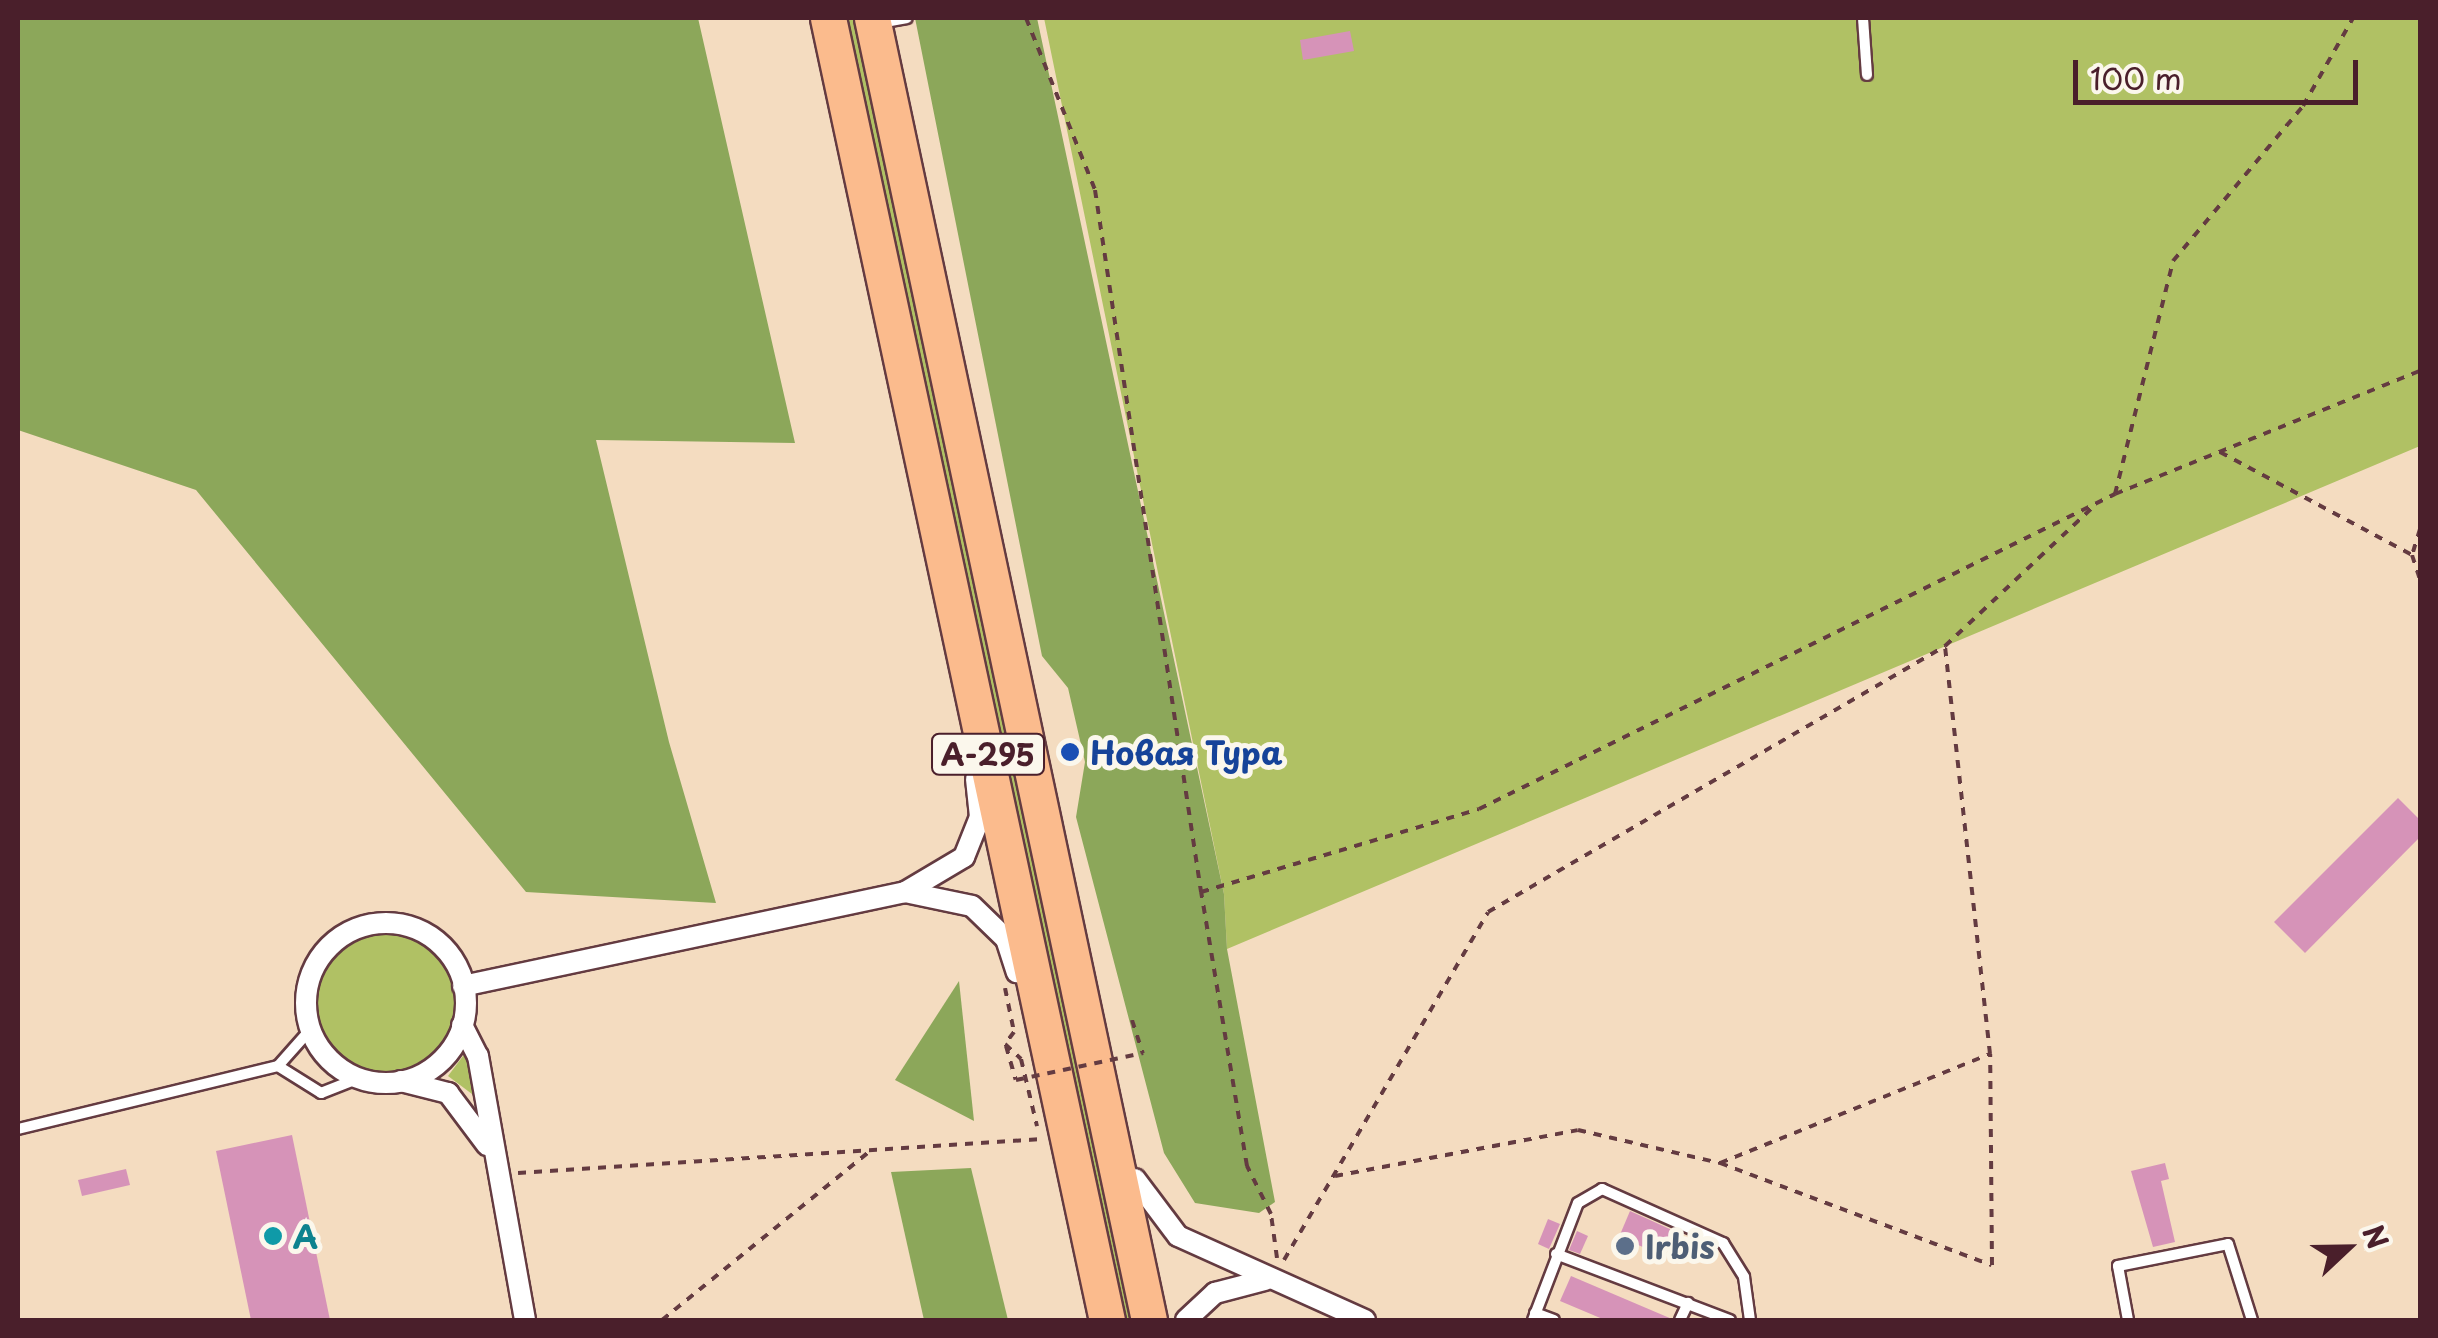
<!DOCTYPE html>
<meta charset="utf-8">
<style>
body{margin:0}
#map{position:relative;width:2438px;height:1338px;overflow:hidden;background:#f4dcc0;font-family:"Playpen Sans",sans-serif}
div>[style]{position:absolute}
.green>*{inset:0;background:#b0c164}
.round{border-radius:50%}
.forest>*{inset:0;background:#8ca75a}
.building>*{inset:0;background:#d693b8}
.path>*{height:4px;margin-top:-2px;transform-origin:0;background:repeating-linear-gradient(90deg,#643b41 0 8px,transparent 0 16px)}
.roads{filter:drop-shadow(2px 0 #643b41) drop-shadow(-2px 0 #643b41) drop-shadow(0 2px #643b41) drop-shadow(0 -2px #643b41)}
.service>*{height:10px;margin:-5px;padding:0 5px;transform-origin:5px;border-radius:5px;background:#fff}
.minor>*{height:20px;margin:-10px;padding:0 10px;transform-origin:10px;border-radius:10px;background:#fff}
.minor>.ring{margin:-10px;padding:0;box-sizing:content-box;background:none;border:20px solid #fff;border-radius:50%}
.trunk>*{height:35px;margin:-17.5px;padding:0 17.5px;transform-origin:17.5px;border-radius:17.5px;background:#fbbb8d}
.path-bridge>*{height:4px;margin-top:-2px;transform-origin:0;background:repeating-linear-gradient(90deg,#643b41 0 8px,transparent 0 16px)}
.dots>*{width:28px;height:28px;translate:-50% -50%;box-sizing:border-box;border:5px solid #fbf7ec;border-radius:50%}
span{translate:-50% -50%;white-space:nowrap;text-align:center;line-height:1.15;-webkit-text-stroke:10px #fbf7ec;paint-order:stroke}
.shield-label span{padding:2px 8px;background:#fbf7ec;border:2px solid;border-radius:8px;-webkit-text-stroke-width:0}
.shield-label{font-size:30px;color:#4a1f2b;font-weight:700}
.transit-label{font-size:32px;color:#164399;font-weight:700}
.left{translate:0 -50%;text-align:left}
.culture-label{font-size:32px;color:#0d838f;font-weight:700}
.service-label{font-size:32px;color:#4e5e75;font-weight:700}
.frame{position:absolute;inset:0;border:20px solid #4a1f2b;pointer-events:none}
.north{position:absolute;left:2298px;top:1198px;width:100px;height:100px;-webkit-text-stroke:8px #fbf7ec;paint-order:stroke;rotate:68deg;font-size:28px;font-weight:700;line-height:40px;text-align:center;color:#4a1f2b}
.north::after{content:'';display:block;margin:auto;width:35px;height:45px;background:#4a1f2b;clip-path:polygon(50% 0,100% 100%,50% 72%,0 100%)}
.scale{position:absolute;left:2073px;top:60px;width:285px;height:45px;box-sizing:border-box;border:5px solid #4a1f2b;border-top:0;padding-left:12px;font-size:30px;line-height:35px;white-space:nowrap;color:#4a1f2b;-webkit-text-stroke:8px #fbf7ec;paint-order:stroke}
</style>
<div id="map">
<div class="green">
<div style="clip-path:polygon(846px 18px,857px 18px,1139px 1320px,1125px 1320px)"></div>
<div style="clip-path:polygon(1044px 18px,2420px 18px,2420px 446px,1227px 949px,1224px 894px)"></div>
<div class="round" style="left:317px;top:933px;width:140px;height:140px"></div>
<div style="clip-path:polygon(469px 1048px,482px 1111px,472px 1094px,448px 1076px)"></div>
</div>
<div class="forest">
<div style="clip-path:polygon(18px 18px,698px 18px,795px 443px,596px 440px,669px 742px,716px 903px,526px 892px,196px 490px,18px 430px)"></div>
<div style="clip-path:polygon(915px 18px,1037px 18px,1224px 894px,1227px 949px,1275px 1202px,1259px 1213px,1195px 1203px,1164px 1153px,1076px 817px,1085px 762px,1068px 688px,1042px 656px)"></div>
<div style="clip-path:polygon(959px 981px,974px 1121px,895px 1080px)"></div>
<div style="clip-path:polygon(971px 1168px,1008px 1320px,924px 1320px,891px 1172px)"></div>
</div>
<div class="building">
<div style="clip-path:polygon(1350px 31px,1354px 51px,1303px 60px,1300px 40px)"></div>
<div style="clip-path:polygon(2398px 798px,2420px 820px,2420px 837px,2305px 953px,2274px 922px)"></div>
<div style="clip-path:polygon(292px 1135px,330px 1320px,251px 1320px,216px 1151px)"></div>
<div style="clip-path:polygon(2165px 1163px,2169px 1179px,2161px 1181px,2175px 1242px,2153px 1247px,2131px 1171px)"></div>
<div style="clip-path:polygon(126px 1169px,130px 1185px,82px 1196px,78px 1180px)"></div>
<div style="clip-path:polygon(1630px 1211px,1672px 1230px,1662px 1255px,1619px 1237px)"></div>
<div style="clip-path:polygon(1548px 1219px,1560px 1224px,1549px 1249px,1538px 1244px)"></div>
<div style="clip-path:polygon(1577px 1231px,1588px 1236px,1580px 1254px,1569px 1250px)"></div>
<div style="clip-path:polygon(1571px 1276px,1672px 1319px,1671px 1320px,1605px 1320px,1560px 1301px)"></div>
</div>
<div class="path">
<div style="left:1026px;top:18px;width:185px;rotate:68.1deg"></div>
<div style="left:1095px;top:190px;width:710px;rotate:81.41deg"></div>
<div style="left:2220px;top:452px;width:218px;rotate:28.2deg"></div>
<div style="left:2115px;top:494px;width:329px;rotate:-22deg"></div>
<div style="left:2420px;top:529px;width:27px;rotate:107deg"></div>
<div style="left:2412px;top:555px;width:26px;rotate:72deg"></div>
<div style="left:1005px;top:988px;width:45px;rotate:78.4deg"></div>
<div style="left:1014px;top:1032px;width:15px;rotate:127deg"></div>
<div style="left:1005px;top:1044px;width:22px;rotate:43deg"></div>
<div style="left:1021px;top:1059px;width:69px;rotate:76.6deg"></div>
<div style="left:1132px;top:1020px;width:35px;rotate:72deg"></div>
<div style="left:1006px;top:1046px;width:35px;rotate:74deg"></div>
<div style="left:1720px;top:1163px;width:290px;rotate:20.6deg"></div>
<div style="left:1992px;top:1265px;width:211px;rotate:-90.5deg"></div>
<div style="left:518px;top:1173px;width:525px;rotate:-3.71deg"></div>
<div style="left:1335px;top:1176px;width:247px;rotate:-10.7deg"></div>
<div style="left:1578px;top:1130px;width:146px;rotate:13.1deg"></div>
<div style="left:1720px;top:1163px;width:291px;rotate:-22deg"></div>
<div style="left:1990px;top:1054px;width:410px;rotate:-96.3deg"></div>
<div style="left:1277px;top:1258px;width:44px;rotate:-97.8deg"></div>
<div style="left:1271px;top:1214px;width:54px;rotate:-116.6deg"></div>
<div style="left:1247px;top:1166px;width:278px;rotate:-99.5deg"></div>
<div style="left:1201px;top:892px;width:290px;rotate:-16.6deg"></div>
<div style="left:1479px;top:809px;width:710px;rotate:-26.35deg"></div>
<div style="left:2115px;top:494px;width:240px;rotate:-76deg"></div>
<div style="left:2173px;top:261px;width:202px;rotate:-50deg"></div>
<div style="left:2303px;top:106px;width:101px;rotate:-60.4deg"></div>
<div style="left:1284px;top:1260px;width:403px;rotate:-59.6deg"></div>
<div style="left:1488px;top:912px;width:529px;rotate:-30.2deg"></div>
<div style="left:1945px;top:646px;width:203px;rotate:-43.2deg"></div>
<div style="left:662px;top:1320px;width:269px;rotate:-39.1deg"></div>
</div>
<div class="roads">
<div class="service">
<div style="left:1863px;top:18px;width:57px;rotate:86deg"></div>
<div style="left:880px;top:23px;width:27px;rotate:-10deg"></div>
<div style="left:278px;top:1066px;width:51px;rotate:32.1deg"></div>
<div style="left:321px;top:1093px;width:41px;rotate:-21.5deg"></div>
<div style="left:18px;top:1129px;width:268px;rotate:-13.6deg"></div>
<div style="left:278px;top:1066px;width:48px;rotate:-48.4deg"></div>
<div style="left:1556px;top:1254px;width:186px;rotate:20.8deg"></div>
<div style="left:1535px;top:1313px;width:20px;rotate:20deg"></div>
<div style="left:1533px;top:1320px;width:125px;rotate:-69deg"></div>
<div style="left:1578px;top:1203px;width:28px;rotate:-30deg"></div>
<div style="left:1602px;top:1189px;width:133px;rotate:24.1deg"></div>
<div style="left:1723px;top:1243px;width:40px;rotate:58deg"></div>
<div style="left:1744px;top:1277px;width:43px;rotate:82.1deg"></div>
<div style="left:1680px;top:1320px;width:19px;rotate:-65deg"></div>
<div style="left:2128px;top:1320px;width:55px;rotate:-100.5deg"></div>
<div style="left:2118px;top:1266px;width:112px;rotate:-11.3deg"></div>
<div style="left:2228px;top:1244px;width:80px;rotate:72.5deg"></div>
</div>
<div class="minor">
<div style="left:976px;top:779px;width:38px;rotate:84deg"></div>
<div style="left:980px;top:817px;width:43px;rotate:111.8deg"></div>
<div style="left:964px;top:857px;width:69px;rotate:149.3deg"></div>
<div style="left:905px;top:892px;width:68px;rotate:11.8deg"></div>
<div style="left:972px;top:906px;width:47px;rotate:44.1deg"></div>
<div style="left:1006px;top:939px;width:35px;rotate:72deg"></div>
<div class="ring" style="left:306px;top:923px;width:140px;height:140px"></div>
<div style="left:463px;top:986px;width:452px;rotate:-12deg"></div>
<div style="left:462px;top:1025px;width:35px;rotate:63deg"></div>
<div style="left:478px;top:1056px;width:268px;rotate:79.9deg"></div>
<div style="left:401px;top:1081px;width:49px;rotate:14.3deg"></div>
<div style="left:448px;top:1093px;width:65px;rotate:53.1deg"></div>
<div style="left:1135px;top:1179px;width:71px;rotate:53deg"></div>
<div style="left:1178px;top:1236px;width:205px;rotate:24.2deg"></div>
<div style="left:1186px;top:1320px;width:40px;rotate:-43deg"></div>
<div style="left:1215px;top:1293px;width:52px;rotate:-14.6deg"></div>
</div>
<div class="trunk">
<div style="left:828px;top:18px;width:1332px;rotate:77.91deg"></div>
<div style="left:872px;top:18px;width:1331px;rotate:77.99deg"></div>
</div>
</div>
<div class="path-bridge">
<div style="left:1016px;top:1080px;width:130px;rotate:-12deg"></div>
</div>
<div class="dots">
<div style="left:1070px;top:752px;background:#1a4fb4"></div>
<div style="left:273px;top:1236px;background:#0f9aa8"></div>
<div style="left:1625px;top:1246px;background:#5c6f8a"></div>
</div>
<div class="shield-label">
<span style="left:988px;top:754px">А-295</span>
</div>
<div class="transit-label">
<span class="left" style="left:1090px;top:752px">Новая Тура</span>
</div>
<div class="culture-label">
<span class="left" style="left:293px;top:1236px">А</span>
</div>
<div class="service-label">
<span class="left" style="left:1645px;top:1246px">Irbis</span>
</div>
<div class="frame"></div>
<div class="north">N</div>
<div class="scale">100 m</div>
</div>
